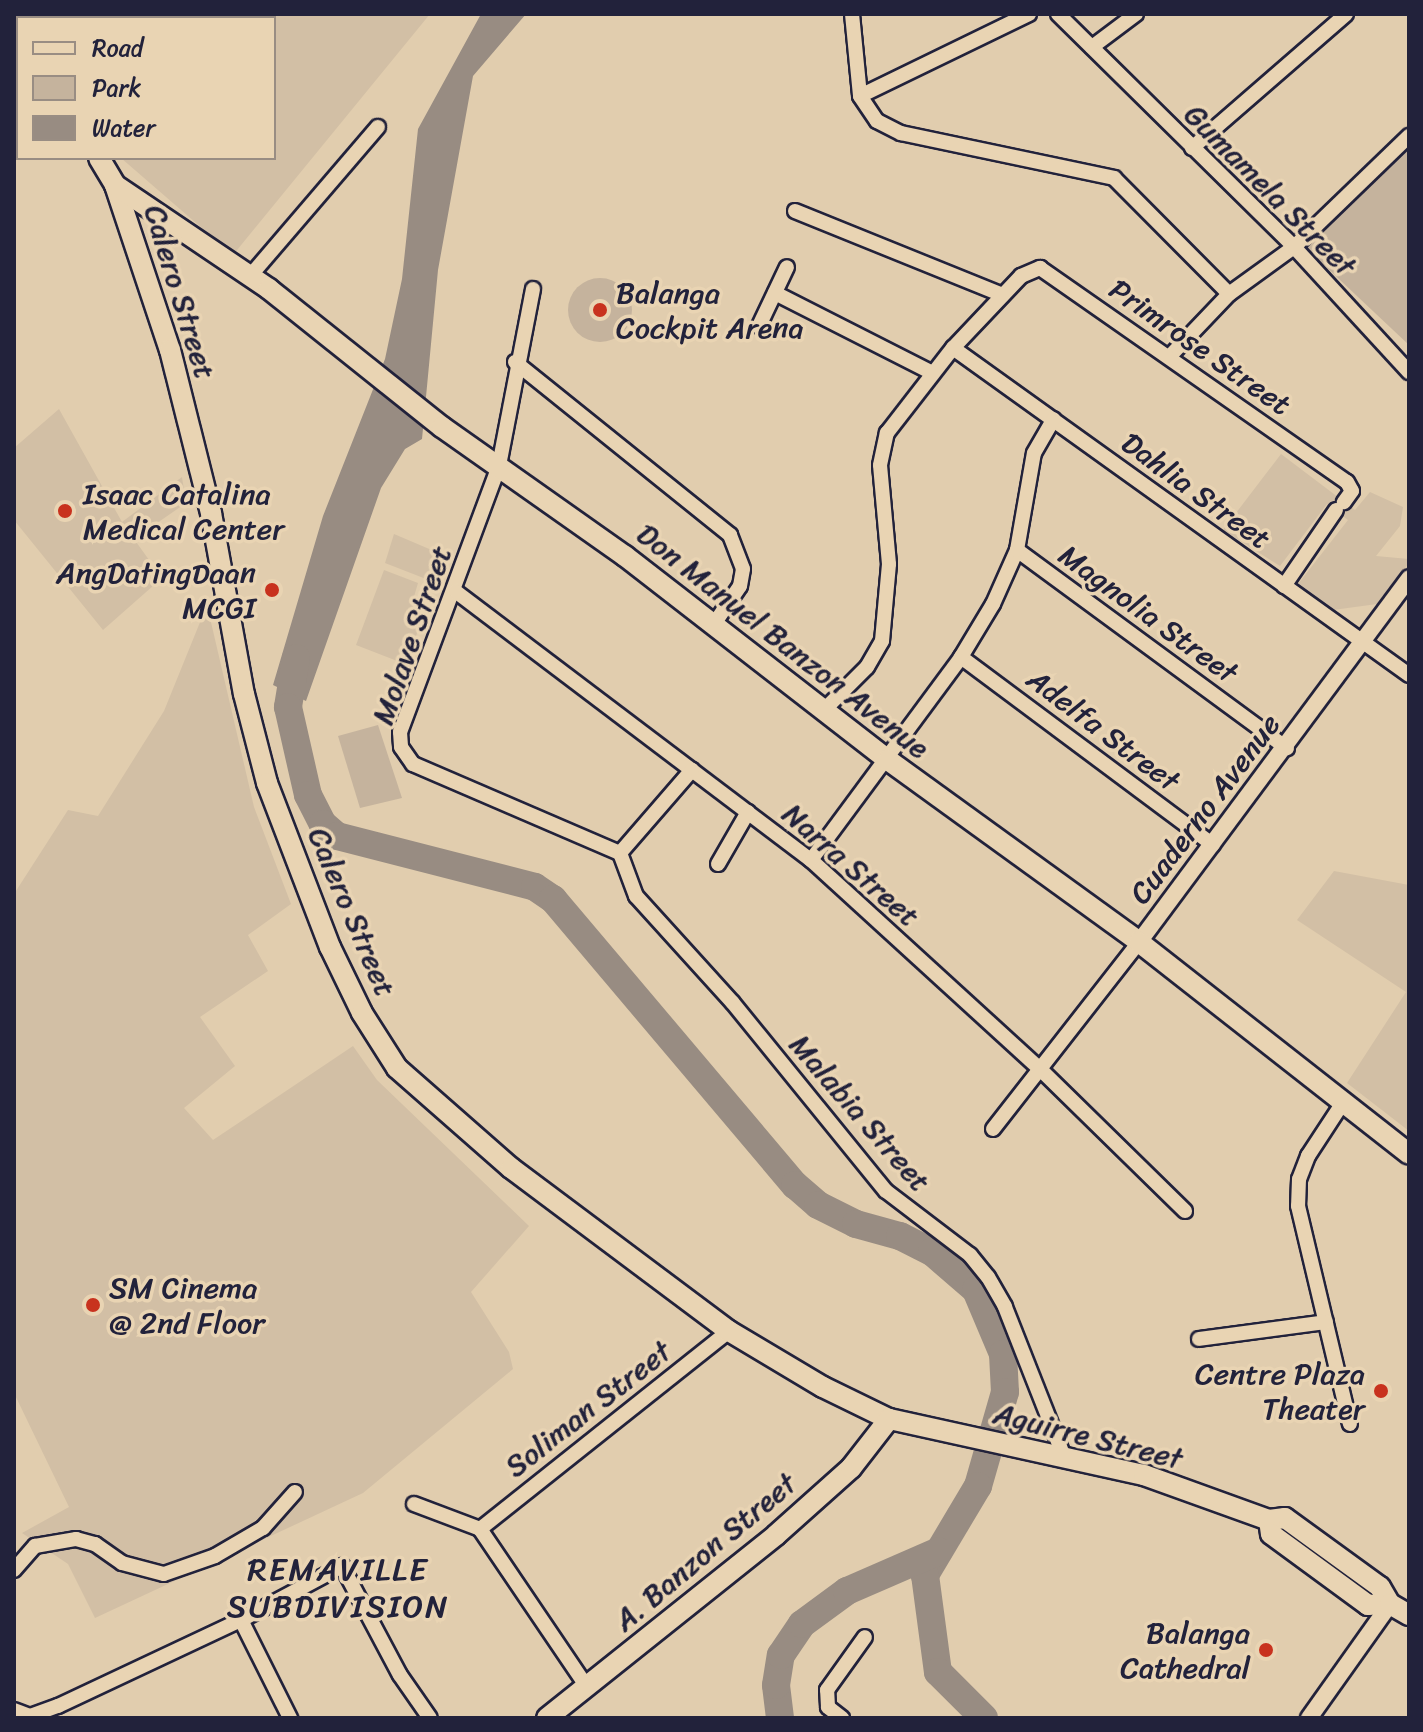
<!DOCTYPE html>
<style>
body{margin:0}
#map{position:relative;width:1423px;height:1732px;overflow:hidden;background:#e1cdae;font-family:Sriracha,sans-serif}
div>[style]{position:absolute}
.built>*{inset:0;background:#d2bfa5}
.green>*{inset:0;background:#c5b39d}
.round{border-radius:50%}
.water>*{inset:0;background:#988c82}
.river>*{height:28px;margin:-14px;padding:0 14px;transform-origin:14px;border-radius:14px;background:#988c82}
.roads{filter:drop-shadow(2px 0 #22223b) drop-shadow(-2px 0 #22223b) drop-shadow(0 2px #22223b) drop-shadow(0 -2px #22223b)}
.minor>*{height:14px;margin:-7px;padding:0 7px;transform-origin:7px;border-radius:7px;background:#e9d4b3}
.tertiary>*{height:16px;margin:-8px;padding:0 8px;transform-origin:8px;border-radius:8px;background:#e9d4b3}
.secondary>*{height:20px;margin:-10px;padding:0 10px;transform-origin:10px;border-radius:10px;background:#e9d4b3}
.dots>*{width:22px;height:22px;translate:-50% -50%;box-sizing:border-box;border:4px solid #e9d4b3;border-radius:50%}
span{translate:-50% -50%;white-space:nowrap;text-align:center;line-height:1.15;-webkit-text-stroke:7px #e9d4b3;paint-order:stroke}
.street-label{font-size:30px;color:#22223b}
.poi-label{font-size:30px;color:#22223b}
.left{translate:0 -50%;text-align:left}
.right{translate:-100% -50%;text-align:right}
.neighbourhood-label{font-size:32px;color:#22223b;letter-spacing:2px}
.frame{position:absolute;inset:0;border:16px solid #22223b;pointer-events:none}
.legend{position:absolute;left:16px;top:16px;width:260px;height:144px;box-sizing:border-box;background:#e9d4b3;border:2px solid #998d83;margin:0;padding:10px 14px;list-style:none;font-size:24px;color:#22223b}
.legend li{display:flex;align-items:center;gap:16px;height:40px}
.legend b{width:40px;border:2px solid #998d83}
</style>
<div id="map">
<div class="built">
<div style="clip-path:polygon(229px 14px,430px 14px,233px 255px,121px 158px,274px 158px,274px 18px,225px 18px)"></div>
<div style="clip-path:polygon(59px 409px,122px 522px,182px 477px,186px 503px,134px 539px,162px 578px,103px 630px,14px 520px,14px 448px)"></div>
<div style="clip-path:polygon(1281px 454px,1355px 510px,1370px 492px,1403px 507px,1400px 526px,1376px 556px,1409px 559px,1409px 563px,1377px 604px,1333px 610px,1298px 584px,1348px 520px,1327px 504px,1280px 566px,1223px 530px)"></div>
<div style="clip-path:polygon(394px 534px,448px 557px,439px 584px,385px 563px)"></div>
<div style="clip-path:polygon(384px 570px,418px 583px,413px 600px,428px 605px,405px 664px,356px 645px)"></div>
<div style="clip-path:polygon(207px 605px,254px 807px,291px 904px,248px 935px,268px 971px,200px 1017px,235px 1066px,184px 1108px,213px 1140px,353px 1046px,377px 1080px,529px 1226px,471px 1292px,509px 1352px,513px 1369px,363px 1493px,95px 1618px,68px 1564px,22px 1533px,69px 1507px,14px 1393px,14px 894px,68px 810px,98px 816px,164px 711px)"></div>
<div style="clip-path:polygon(1334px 871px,1409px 885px,1409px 1131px,1347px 1083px,1406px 992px,1297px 920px)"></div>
</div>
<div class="green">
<div style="clip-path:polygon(1409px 146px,1409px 345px,1306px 248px)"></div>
<div class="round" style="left:568px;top:278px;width:64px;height:64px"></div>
<div style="clip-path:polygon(378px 725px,402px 798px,360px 808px,338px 736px)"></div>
</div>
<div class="water">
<div style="clip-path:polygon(481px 14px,526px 14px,473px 76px,438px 270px,422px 439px,405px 449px,381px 488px,306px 701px,273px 685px,323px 516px,385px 359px,402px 279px,418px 129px)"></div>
</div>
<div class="river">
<div style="left:296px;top:658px;width:50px;rotate:99.3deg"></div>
<div style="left:288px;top:707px;width:90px;rotate:77.2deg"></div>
<div style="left:308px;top:795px;width:33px;rotate:63deg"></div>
<div style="left:323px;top:824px;width:18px;rotate:41deg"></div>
<div style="left:337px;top:836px;width:204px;rotate:14.4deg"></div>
<div style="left:535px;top:887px;width:22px;rotate:34deg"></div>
<div style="left:553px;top:899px;width:375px;rotate:49.8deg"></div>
<div style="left:795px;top:1185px;width:30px;rotate:41deg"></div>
<div style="left:818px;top:1205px;width:42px;rotate:26.6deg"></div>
<div style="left:856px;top:1224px;width:46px;rotate:15.3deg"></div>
<div style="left:900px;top:1236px;width:36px;rotate:27deg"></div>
<div style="left:932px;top:1252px;width:58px;rotate:40.8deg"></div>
<div style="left:976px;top:1290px;width:69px;rotate:67.1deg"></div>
<div style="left:1003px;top:1354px;width:38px;rotate:87deg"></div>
<div style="left:1005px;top:1392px;width:98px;rotate:106deg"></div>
<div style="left:978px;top:1486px;width:104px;rotate:120.8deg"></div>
<div style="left:925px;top:1575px;width:98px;rotate:82.4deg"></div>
<div style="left:938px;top:1672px;width:65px;rotate:45deg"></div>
<div style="left:780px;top:1718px;width:33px;rotate:-97deg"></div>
<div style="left:776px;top:1685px;width:30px;rotate:-81deg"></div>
<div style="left:781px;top:1655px;width:37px;rotate:-56deg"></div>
<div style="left:802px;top:1624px;width:56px;rotate:-36.3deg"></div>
<div style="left:847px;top:1591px;width:100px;rotate:-23.5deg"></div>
</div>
<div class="roads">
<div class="minor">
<div style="left:852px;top:14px;width:82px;rotate:84.4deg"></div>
<div style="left:860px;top:96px;width:30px;rotate:56deg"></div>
<div style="left:877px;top:121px;width:27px;rotate:27deg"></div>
<div style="left:901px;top:133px;width:218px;rotate:11.9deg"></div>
<div style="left:1114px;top:178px;width:163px;rotate:45.2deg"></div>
<div style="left:1058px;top:14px;width:332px;rotate:44.6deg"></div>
<div style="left:1294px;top:247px;width:170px;rotate:47.4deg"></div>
<div style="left:20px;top:18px;width:7px;rotate:-34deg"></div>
<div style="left:1092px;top:47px;width:55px;rotate:-36.9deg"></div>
<div style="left:860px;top:96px;width:188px;rotate:-25.9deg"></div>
<div style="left:1192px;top:148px;width:204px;rotate:-41deg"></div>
<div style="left:795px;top:211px;width:224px;rotate:22deg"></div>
<div style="left:251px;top:275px;width:195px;rotate:-49.4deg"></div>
<div style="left:533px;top:289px;width:180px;rotate:100.9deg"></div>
<div style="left:499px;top:466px;width:284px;rotate:110.4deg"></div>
<div style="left:400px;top:732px;width:15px;rotate:86deg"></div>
<div style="left:401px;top:747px;width:21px;rotate:55deg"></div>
<div style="left:413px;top:764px;width:225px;rotate:23.3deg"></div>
<div style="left:775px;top:293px;width:175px;rotate:26.9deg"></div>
<div style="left:759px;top:326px;width:65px;rotate:-64.6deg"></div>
<div style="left:953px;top:348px;width:561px;rotate:35.64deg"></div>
<div style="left:1170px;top:356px;width:86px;rotate:-46.4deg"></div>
<div style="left:1229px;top:294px;width:80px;rotate:-35.9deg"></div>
<div style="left:1294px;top:247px;width:160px;rotate:-44deg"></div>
<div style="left:515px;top:362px;width:276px;rotate:38.8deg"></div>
<div style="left:730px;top:535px;width:36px;rotate:69deg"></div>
<div style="left:743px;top:569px;width:17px;rotate:100deg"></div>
<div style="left:740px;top:586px;width:46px;rotate:124.4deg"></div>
<div style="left:1017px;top:550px;width:335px;rotate:36.3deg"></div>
<div style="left:1284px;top:586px;width:92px;rotate:-55.6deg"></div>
<div style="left:455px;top:591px;width:446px;rotate:37.1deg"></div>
<div style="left:811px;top:860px;width:310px;rotate:42.4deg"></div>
<div style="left:1040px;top:1069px;width:203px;rotate:44.4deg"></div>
<div style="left:961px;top:657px;width:314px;rotate:36.7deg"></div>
<div style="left:825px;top:709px;width:59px;rotate:-45deg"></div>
<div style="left:867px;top:667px;width:30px;rotate:-60deg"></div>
<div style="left:882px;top:641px;width:77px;rotate:-84.8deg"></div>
<div style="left:889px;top:564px;width:99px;rotate:-95.2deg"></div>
<div style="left:880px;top:465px;width:33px;rotate:-78deg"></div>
<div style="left:887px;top:433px;width:108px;rotate:-52.2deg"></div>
<div style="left:953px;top:348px;width:99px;rotate:-46.6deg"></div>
<div style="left:1021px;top:276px;width:21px;rotate:-23deg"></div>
<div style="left:1040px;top:268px;width:374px;rotate:34.9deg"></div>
<div style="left:1347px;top:482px;width:10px;rotate:61deg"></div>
<div style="left:1352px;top:491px;width:14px;rotate:126deg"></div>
<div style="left:620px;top:853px;width:46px;rotate:69.6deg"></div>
<div style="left:636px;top:896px;width:144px;rotate:47.8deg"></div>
<div style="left:733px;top:1003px;width:242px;rotate:50.9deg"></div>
<div style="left:886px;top:1191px;width:106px;rotate:37.3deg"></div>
<div style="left:970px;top:1255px;width:28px;rotate:51deg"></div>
<div style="left:988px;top:1277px;width:34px;rotate:60deg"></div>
<div style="left:1005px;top:1307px;width:161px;rotate:68.5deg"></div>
<div style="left:620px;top:853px;width:110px;rotate:-49.1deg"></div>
<div style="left:811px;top:860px;width:252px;rotate:-53.5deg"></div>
<div style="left:961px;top:657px;width:62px;rotate:-58.9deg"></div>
<div style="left:993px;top:604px;width:59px;rotate:-66deg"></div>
<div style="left:1017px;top:550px;width:98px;rotate:-80.1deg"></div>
<div style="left:1034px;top:453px;width:39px;rotate:-60deg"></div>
<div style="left:718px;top:864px;width:60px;rotate:-60deg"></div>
<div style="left:1342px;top:1104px;width:62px;rotate:123.2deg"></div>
<div style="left:1308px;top:1156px;width:25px;rotate:111deg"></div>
<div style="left:1299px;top:1179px;width:27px;rotate:92deg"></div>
<div style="left:1298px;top:1206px;width:224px;rotate:76.6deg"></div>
<div style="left:993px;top:1129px;width:237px;rotate:-52deg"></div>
<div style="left:1199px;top:1339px;width:128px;rotate:-7.6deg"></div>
<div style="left:414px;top:1504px;width:71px;rotate:20.7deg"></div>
<div style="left:480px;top:1529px;width:318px;rotate:-38.5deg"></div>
<div style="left:480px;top:1529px;width:191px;rotate:55.9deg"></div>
<div style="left:14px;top:1570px;width:32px;rotate:-49deg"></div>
<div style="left:35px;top:1546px;width:42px;rotate:-9.7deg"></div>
<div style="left:76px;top:1539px;width:20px;rotate:15deg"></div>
<div style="left:95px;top:1544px;width:33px;rotate:35deg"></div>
<div style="left:122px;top:1563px;width:43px;rotate:14.7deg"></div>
<div style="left:164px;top:1574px;width:54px;rotate:-19.4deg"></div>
<div style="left:215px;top:1556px;width:56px;rotate:-30.3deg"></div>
<div style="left:263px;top:1528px;width:48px;rotate:-48.4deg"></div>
<div style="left:241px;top:1620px;width:110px;rotate:63.4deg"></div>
<div style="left:14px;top:1710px;width:17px;rotate:21deg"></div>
<div style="left:30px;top:1716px;width:30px;rotate:-20deg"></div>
<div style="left:58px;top:1706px;width:202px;rotate:-25.2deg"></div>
<div style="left:241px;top:1620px;width:115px;rotate:-28.1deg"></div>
<div style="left:342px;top:1566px;width:123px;rotate:62deg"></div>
<div style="left:400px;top:1675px;width:52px;rotate:55.1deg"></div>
<div style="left:842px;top:1718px;width:18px;rotate:-142deg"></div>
<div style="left:828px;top:1707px;width:17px;rotate:-93deg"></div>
<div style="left:827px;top:1690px;width:65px;rotate:-54.4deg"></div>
</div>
<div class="tertiary">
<div style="left:1139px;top:942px;width:453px;rotate:-53.4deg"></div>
<div style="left:1309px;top:1718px;width:140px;rotate:-54.6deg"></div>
</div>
<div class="secondary">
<div style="left:14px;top:38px;width:6px;rotate:51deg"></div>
<div style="left:99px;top:158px;width:31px;rotate:59deg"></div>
<div style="left:115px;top:185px;width:174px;rotate:71.6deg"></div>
<div style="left:170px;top:350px;width:168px;rotate:75.9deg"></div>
<div style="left:211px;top:513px;width:184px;rotate:79.7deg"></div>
<div style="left:244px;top:694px;width:92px;rotate:75.5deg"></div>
<div style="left:267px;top:783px;width:176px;rotate:69deg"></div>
<div style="left:330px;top:947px;width:73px;rotate:64.1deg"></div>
<div style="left:362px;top:1013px;width:65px;rotate:57.5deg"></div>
<div style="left:397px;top:1068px;width:152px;rotate:41.3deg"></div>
<div style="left:511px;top:1168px;width:272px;rotate:36.8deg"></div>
<div style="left:729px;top:1331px;width:109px;rotate:30.8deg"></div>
<div style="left:823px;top:1387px;width:73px;rotate:25.9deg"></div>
<div style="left:889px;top:1419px;width:261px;rotate:12.4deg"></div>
<div style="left:1144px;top:1475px;width:133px;rotate:19.8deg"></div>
<div style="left:1269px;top:1520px;width:16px;rotate:-7deg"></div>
<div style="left:1285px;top:1518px;width:117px;rotate:36deg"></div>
<div style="left:1380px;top:1587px;width:20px;rotate:60deg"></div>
<div style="left:115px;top:185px;width:186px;rotate:34deg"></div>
<div style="left:269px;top:289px;width:221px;rotate:38.6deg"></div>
<div style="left:442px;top:427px;width:224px;rotate:35.2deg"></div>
<div style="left:625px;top:556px;width:333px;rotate:37.8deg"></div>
<div style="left:888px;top:760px;width:310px;rotate:35.9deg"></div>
<div style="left:1139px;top:942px;width:343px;rotate:38.1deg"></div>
<div style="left:1269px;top:1520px;width:14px;rotate:82deg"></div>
<div style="left:1271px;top:1534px;width:120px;rotate:36.2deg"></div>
<div style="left:1368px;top:1605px;width:22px;rotate:-3deg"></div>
<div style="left:1390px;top:1604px;width:22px;rotate:30deg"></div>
<div style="left:547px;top:1718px;width:293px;rotate:-38.6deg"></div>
<div style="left:776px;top:1535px;width:101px;rotate:-41.8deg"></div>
<div style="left:851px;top:1468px;width:62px;rotate:-52.2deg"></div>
</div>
</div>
<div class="dots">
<div style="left:600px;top:310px;background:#c8321e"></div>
<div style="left:65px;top:511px;background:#c8321e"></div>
<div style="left:272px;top:590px;background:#c8321e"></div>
<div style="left:93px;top:1305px;background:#c8321e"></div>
<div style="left:1381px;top:1391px;background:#c8321e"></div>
<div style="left:1266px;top:1650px;background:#c8321e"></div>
</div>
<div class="street-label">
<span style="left:1270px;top:190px;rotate:45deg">Gumamela Street</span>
<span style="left:180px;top:292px;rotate:73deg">Calero Street</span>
<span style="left:1200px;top:347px;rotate:35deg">Primrose Street</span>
<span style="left:1196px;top:491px;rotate:36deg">Dahlia Street</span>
<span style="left:1148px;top:614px;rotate:36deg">Magnolia Street</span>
<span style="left:412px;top:635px;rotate:-71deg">Molave Street</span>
<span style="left:783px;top:641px;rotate:38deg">Don Manuel Banzon Avenue</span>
<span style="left:1103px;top:730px;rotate:37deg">Adelfa Street</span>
<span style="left:1205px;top:809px;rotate:-53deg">Cuaderno Avenue</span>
<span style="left:851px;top:865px;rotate:41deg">Narra Street</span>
<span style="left:352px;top:912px;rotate:67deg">Calero Street</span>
<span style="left:860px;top:1113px;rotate:49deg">Malabia Street</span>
<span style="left:588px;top:1409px;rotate:-38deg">Soliman Street</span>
<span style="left:1088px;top:1436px;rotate:14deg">Aguirre Street</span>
<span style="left:705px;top:1552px;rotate:-40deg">A. Banzon Street</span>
</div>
<div class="poi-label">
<span class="left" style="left:616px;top:310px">Balanga<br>Cockpit Arena</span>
<span class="left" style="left:83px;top:511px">Isaac Catalina<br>Medical Center</span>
<span class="right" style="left:256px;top:590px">AngDatingDaan<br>MCGI</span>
<span class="left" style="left:109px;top:1305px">SM Cinema<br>@ 2nd Floor</span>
<span class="right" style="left:1365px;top:1391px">Centre Plaza<br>Theater</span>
<span class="right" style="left:1250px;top:1650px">Balanga<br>Cathedral</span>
</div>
<div class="neighbourhood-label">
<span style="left:338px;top:1589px">REMAVILLE<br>SUBDIVISION</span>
</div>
<div class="frame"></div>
<ul class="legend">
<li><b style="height:10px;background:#e9d4b3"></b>Road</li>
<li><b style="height:22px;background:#c5b39d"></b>Park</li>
<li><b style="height:22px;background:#988c82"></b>Water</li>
</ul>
</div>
